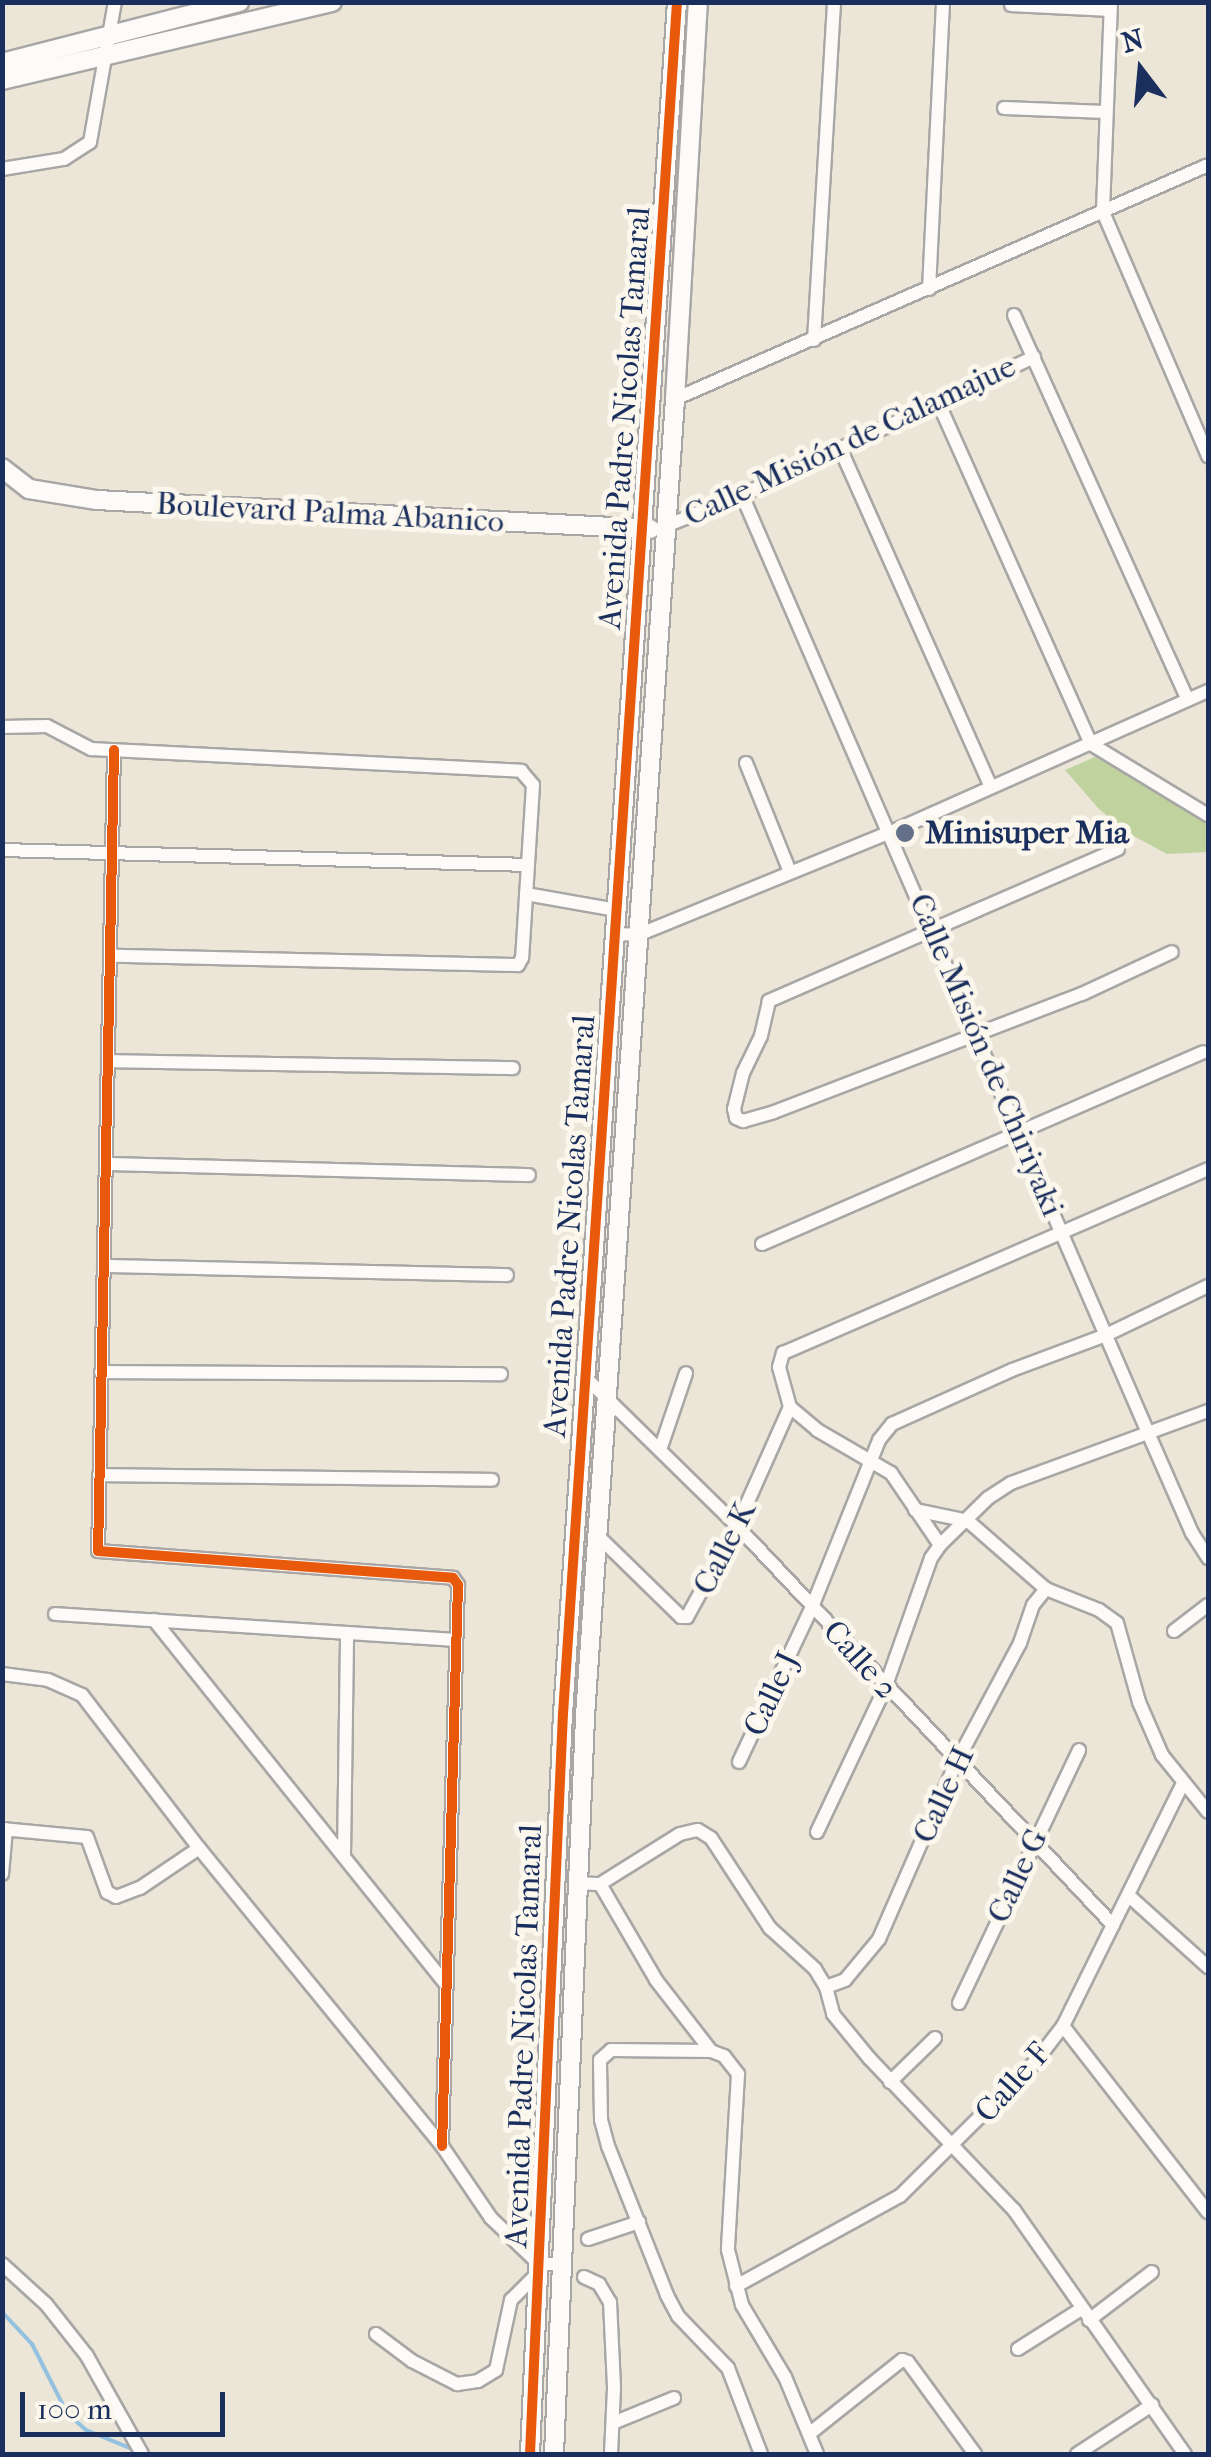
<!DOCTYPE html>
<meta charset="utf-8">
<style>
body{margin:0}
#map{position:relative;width:1211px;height:2457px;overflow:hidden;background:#ebe6d8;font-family:"IM FELL French Canon",serif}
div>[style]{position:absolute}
.green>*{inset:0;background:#c0d39f}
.stream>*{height:4px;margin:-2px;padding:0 2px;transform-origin:2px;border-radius:2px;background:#93c1df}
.roads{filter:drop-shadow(2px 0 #a8a7a5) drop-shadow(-2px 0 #a8a7a5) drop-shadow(0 2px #a8a7a5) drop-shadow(0 -2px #a8a7a5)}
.street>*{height:12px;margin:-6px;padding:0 6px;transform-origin:6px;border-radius:6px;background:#fcfbf9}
.secondary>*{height:18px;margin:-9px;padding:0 9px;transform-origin:9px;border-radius:9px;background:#fcfbf9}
.cycleway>*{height:10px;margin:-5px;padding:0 5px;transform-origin:5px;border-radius:5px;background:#e8590c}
.dots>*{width:28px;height:28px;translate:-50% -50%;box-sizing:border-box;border:5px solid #fbf7ec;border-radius:50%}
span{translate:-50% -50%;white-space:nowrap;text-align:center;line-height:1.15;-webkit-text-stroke:10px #fbf7ec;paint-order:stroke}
.street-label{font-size:32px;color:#1b2f5e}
.poi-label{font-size:32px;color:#1b2f5e;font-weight:700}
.left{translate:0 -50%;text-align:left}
.frame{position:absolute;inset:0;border:5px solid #1b2f5e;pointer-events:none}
.north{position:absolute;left:1091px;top:20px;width:100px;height:100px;-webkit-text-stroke:8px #fbf7ec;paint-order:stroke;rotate:344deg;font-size:28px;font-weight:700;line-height:40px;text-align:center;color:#1b2f5e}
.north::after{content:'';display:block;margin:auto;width:35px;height:45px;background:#1b2f5e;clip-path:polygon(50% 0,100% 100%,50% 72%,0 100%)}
.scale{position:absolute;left:20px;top:2392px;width:205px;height:45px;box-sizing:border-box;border:5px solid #1b2f5e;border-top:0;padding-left:12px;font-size:30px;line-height:35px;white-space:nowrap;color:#1b2f5e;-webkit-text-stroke:8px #fbf7ec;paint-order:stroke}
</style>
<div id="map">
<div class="green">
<div style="clip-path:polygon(1095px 757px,1192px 808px,1208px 822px,1208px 852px,1167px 854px,1130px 834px,1099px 809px,1065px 770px)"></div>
</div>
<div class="stream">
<div style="left:2px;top:2312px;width:44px;rotate:46.8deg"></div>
<div style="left:32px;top:2344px;width:77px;rotate:63.1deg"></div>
<div style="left:67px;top:2413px;width:25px;rotate:42deg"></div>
<div style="left:86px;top:2430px;width:53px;rotate:22.2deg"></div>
</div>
<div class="roads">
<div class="street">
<div style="left:1111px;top:2px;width:210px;rotate:92.2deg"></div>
<div style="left:1103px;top:212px;width:266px;rotate:66.7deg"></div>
<div style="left:1011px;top:5px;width:99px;rotate:2.9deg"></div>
<div style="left:1004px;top:108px;width:102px;rotate:2.2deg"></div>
<div style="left:2px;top:169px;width:63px;rotate:-9.2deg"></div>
<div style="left:64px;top:159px;width:31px;rotate:-33deg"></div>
<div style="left:90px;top:142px;width:142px;rotate:-79.9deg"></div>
<div style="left:929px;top:289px;width:287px;rotate:-87.2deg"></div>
<div style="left:1014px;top:315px;width:422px;rotate:65.7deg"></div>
<div style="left:814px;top:340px;width:339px;rotate:-86.6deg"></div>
<div style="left:675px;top:399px;width:582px;rotate:-23.7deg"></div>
<div style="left:938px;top:402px;width:375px;rotate:65.9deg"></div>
<div style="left:1091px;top:744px;width:137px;rotate:31.3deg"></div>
<div style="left:840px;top:448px;width:371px;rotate:66deg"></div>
<div style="left:742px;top:495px;width:1024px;rotate:66.59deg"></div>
<div style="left:1149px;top:1435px;width:107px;rotate:66.3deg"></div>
<div style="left:1192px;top:1533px;width:30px;rotate:57deg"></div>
<div style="left:666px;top:526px;width:82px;rotate:-22.2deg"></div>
<div style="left:742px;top:495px;width:323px;rotate:-25.3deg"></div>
<div style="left:2px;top:727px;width:45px;rotate:-1.3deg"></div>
<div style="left:47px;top:726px;width:50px;rotate:27.6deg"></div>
<div style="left:91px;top:749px;width:431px;rotate:2.9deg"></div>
<div style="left:521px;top:771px;width:18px;rotate:49deg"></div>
<div style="left:533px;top:785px;width:173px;rotate:93.6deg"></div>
<div style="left:522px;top:958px;width:8px;rotate:120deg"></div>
<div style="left:518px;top:965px;width:408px;rotate:-178.7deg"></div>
<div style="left:114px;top:750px;width:801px;rotate:91.14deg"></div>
<div style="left:98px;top:1551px;width:356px;rotate:4.3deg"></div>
<div style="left:453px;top:1578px;width:9px;rotate:54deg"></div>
<div style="left:458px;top:1585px;width:561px;rotate:91.63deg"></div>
<div style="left:746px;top:763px;width:118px;rotate:68deg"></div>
<div style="left:1118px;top:849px;width:381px;rotate:156.5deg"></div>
<div style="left:769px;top:1001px;width:36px;rotate:103deg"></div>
<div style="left:761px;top:1036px;width:41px;rotate:115.9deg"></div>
<div style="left:743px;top:1073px;width:37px;rotate:104deg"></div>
<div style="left:734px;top:1109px;width:9px;rotate:77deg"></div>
<div style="left:736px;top:1118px;width:8px;rotate:23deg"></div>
<div style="left:743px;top:1121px;width:32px;rotate:-16deg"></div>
<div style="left:774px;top:1112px;width:330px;rotate:-21deg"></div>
<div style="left:1082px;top:994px;width:99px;rotate:-25deg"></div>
<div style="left:2px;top:850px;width:526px;rotate:1.63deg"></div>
<div style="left:526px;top:894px;width:92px;rotate:10deg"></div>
<div style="left:615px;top:934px;width:23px;rotate:2deg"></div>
<div style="left:638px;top:935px;width:273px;rotate:-22.2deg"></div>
<div style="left:891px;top:832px;width:347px;rotate:-24deg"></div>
<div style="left:108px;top:1061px;width:405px;rotate:1deg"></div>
<div style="left:106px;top:1164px;width:423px;rotate:1.5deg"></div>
<div style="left:762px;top:1244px;width:481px;rotate:-23.5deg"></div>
<div style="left:104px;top:1266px;width:403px;rotate:1.3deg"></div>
<div style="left:101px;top:1372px;width:400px;rotate:0.3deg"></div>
<div style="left:584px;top:1376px;width:214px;rotate:44.4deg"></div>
<div style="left:737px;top:1526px;width:548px;rotate:46.7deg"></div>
<div style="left:790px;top:1407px;width:35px;rotate:40deg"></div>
<div style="left:817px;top:1430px;width:86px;rotate:30.2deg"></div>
<div style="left:891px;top:1473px;width:87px;rotate:55.8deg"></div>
<div style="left:660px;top:1450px;width:81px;rotate:-71.3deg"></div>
<div style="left:99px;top:1475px;width:393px;rotate:0.7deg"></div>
<div style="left:915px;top:1510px;width:54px;rotate:11.7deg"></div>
<div style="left:968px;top:1521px;width:103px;rotate:41.1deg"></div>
<div style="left:1046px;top:1589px;width:57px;rotate:21.6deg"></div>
<div style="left:1099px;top:1610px;width:22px;rotate:36deg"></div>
<div style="left:1117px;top:1623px;width:82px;rotate:74.4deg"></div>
<div style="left:1139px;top:1702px;width:58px;rotate:66.5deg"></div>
<div style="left:1162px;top:1755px;width:73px;rotate:51.1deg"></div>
<div style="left:596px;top:1534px;width:119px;rotate:44.3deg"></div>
<div style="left:681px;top:1617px;width:6px"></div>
<div style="left:687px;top:1617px;width:104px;rotate:-61.2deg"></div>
<div style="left:737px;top:1526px;width:130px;rotate:-66deg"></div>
<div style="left:790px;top:1407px;width:41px;rotate:-105.4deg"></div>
<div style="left:779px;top:1367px;width:15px;rotate:-74deg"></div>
<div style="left:783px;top:1353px;width:463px;rotate:-23.4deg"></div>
<div style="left:55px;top:1614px;width:400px;rotate:3.7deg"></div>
<div style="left:154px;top:1620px;width:465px;rotate:51.3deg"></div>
<div style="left:1174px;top:1631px;width:43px;rotate:-37.4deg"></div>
<div style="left:2px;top:1674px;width:46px;rotate:7.4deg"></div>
<div style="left:48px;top:1680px;width:37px;rotate:24deg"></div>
<div style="left:82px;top:1695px;width:193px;rotate:52.6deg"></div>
<div style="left:199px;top:1848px;width:385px;rotate:50.8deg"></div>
<div style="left:442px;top:2146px;width:87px;rotate:55.8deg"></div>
<div style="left:491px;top:2218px;width:66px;rotate:43.8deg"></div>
<div style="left:539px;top:2264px;width:23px"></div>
<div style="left:739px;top:1762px;width:171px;rotate:-64.8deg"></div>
<div style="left:812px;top:1607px;width:180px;rotate:-68.1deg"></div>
<div style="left:879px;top:1440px;width:21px;rotate:-51deg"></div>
<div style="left:892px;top:1424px;width:132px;rotate:-24.2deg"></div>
<div style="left:1012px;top:1370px;width:100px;rotate:-20.4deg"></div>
<div style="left:1106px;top:1335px;width:113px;rotate:-25.7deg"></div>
<div style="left:2px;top:1829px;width:85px;rotate:5.4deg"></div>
<div style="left:87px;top:1837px;width:59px;rotate:70deg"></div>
<div style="left:107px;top:1892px;width:10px;rotate:29deg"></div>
<div style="left:116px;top:1897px;width:26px;rotate:-21deg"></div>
<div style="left:140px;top:1888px;width:71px;rotate:-34.1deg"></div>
<div style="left:817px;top:1832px;width:159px;rotate:-64.7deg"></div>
<div style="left:885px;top:1688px;width:138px;rotate:-70.5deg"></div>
<div style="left:931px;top:1558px;width:16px;rotate:-55deg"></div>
<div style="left:940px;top:1545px;width:67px;rotate:-44.4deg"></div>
<div style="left:988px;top:1498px;width:27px;rotate:-33deg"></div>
<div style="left:1011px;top:1483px;width:210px;rotate:-20.1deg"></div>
<div style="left:344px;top:1855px;width:222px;rotate:-89.2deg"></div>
<div style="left:2px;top:1874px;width:45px;rotate:-84.9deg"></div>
<div style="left:578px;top:1883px;width:22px;rotate:3deg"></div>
<div style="left:600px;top:1884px;width:111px;rotate:59.7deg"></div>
<div style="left:656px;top:1980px;width:90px;rotate:52.2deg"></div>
<div style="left:600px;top:1884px;width:94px;rotate:-32deg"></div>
<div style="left:680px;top:1834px;width:18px;rotate:-13deg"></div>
<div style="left:698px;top:1830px;width:15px;rotate:32deg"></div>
<div style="left:711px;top:1838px;width:108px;rotate:56.8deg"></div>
<div style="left:770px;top:1928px;width:61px;rotate:42.3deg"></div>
<div style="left:815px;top:1969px;width:21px;rotate:59deg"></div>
<div style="left:826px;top:1987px;width:28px;rotate:75deg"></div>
<div style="left:833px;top:2014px;width:58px;rotate:50.6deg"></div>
<div style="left:870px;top:2059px;width:209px;rotate:46.4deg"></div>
<div style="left:1014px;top:2210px;width:298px;rotate:55deg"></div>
<div style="left:1128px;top:1895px;width:108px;rotate:42deg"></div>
<div style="left:826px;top:1987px;width:20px;rotate:-20deg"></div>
<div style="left:845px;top:1980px;width:53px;rotate:-50.3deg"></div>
<div style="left:879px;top:1939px;width:192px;rotate:-66.4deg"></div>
<div style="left:956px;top:1763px;width:136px;rotate:-61.9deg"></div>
<div style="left:1020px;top:1643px;width:40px;rotate:-71.1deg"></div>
<div style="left:1033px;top:1605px;width:21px;rotate:-51deg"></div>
<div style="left:959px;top:2003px;width:280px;rotate:-64.6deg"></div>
<div style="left:1063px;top:2026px;width:236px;rotate:52.1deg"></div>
<div style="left:890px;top:2082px;width:63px;rotate:-44.4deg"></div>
<div style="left:588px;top:2239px;width:54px;rotate:-18.4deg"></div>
<div style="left:2px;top:2264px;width:59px;rotate:42.3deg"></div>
<div style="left:46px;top:2304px;width:66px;rotate:51.7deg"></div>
<div style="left:87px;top:2356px;width:112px;rotate:60.7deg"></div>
<div style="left:584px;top:2277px;width:17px;rotate:25deg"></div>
<div style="left:599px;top:2284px;width:21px;rotate:59deg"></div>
<div style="left:610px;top:2302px;width:86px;rotate:87.3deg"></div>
<div style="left:614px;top:2388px;width:66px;rotate:92.6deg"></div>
<div style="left:736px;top:2286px;width:187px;rotate:-28.8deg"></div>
<div style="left:900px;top:2196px;width:192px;rotate:-44.8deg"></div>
<div style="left:1036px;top:2061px;width:44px;rotate:-52.4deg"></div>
<div style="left:1063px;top:2026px;width:271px;rotate:-63.7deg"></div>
<div style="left:1089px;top:2320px;width:79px;rotate:-37.3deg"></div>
<div style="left:376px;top:2334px;width:45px;rotate:36.9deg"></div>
<div style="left:412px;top:2361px;width:51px;rotate:27.1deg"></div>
<div style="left:457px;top:2384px;width:21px;rotate:-8deg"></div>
<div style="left:478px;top:2381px;width:21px;rotate:-31deg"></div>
<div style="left:496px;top:2370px;width:72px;rotate:-77.9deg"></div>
<div style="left:511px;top:2300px;width:40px;rotate:-45deg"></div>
<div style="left:1018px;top:2349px;width:75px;rotate:-32.4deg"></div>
<div style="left:613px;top:2423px;width:66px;rotate:-22.3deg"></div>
<div style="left:809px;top:2434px;width:119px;rotate:-38.5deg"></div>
<div style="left:902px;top:2360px;width:6px;rotate:18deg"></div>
<div style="left:908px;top:2362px;width:114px;rotate:53.9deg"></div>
<div style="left:761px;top:2454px;width:92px;rotate:-111deg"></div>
<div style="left:728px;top:2368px;width:72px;rotate:-133.9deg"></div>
<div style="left:678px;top:2316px;width:24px;rotate:-118deg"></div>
<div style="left:667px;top:2295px;width:160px;rotate:-111.6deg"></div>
<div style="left:608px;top:2146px;width:27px;rotate:-105deg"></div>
<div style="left:601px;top:2120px;width:60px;rotate:-91deg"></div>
<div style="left:600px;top:2060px;width:15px;rotate:-42deg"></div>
<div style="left:611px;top:2050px;width:100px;rotate:0.6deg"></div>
<div style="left:711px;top:2051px;width:14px;rotate:21deg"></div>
<div style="left:724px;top:2056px;width:23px;rotate:52deg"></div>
<div style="left:738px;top:2074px;width:176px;rotate:93.3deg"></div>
<div style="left:728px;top:2250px;width:57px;rotate:75.7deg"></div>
<div style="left:742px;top:2305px;width:84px;rotate:59.2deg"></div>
<div style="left:785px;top:2377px;width:83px;rotate:67.4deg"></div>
<div style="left:1077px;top:2454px;width:90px;rotate:-33.2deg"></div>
</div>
<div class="secondary">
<div style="left:2px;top:63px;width:245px;rotate:-14.4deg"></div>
<div style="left:2px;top:80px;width:339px;rotate:-13.3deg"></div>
<div style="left:2px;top:468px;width:34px;rotate:38deg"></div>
<div style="left:29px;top:489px;width:69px;rotate:9.2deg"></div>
<div style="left:97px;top:500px;width:554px;rotate:3deg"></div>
<div style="left:530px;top:2454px;width:741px;rotate:-87.45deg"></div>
<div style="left:563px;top:1714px;width:1716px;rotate:-86.19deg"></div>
<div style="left:554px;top:2454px;width:739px;rotate:-87.59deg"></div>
<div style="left:585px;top:1716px;width:1320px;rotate:-86.09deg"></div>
<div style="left:675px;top:399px;width:398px;rotate:-86.7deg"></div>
</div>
</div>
<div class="cycleway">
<div style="left:114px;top:750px;width:801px;rotate:91.14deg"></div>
<div style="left:98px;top:1551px;width:356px;rotate:4.3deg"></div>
<div style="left:453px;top:1578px;width:9px;rotate:54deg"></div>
<div style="left:458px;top:1585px;width:561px;rotate:91.63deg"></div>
<div style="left:530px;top:2454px;width:741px;rotate:-87.45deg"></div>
<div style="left:563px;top:1714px;width:1716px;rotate:-86.19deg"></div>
</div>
<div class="dots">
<div style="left:905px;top:833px;background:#646f89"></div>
</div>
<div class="street-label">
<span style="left:625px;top:418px;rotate:-86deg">Avenida Padre Nicolas Tamaral</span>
<span style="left:850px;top:441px;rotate:-25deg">Calle Misión de Calamajue</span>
<span style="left:330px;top:513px;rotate:3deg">Boulevard Palma Abanico</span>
<span style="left:986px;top:1055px;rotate:67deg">Calle Misión de Chiriyaki</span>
<span style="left:570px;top:1226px;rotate:-86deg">Avenida Padre Nicolas Tamaral</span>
<span style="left:725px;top:1548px;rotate:-63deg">Calle K</span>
<span style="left:860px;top:1660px;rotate:48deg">Calle 2</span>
<span style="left:772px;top:1694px;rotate:-65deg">Calle J</span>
<span style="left:944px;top:1795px;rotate:-65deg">Calle H</span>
<span style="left:1018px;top:1876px;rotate:-65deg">Calle G</span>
<span style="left:524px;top:2036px;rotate:-88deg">Avenida Padre Nicolas Tamaral</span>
<span style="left:1013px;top:2083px;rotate:-48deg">Calle F</span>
</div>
<div class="poi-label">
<span class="left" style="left:925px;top:833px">Minisuper Mia</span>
</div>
<div class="frame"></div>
<div class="north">N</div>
<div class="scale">100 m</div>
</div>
